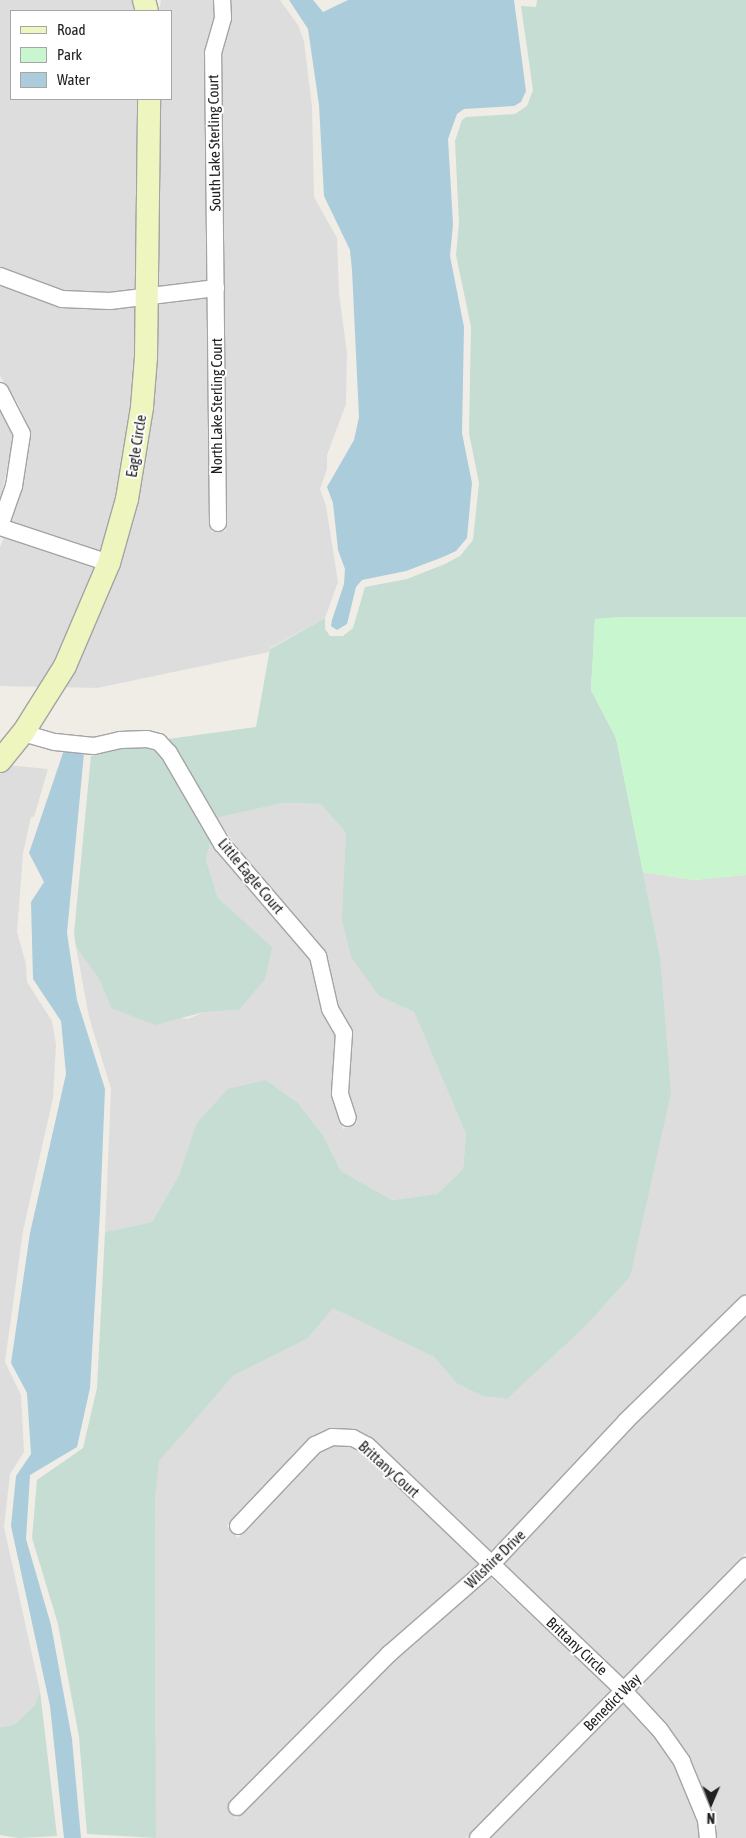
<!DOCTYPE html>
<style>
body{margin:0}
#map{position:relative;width:746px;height:1838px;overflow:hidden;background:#f0ede7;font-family:"Asap Condensed",sans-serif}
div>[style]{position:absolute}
.residential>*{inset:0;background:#dedddd}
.wetland>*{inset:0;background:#c5ddd3}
.park>*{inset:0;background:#c8f6ce}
.water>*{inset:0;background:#abccda}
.roads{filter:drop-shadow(1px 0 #a4a4a4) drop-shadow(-1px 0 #a4a4a4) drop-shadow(0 1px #a4a4a4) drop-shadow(0 -1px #a4a4a4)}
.street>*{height:16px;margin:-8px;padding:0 8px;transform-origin:8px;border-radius:8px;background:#fff}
.secondary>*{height:22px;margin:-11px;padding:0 11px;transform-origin:11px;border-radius:11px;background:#eff5bf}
span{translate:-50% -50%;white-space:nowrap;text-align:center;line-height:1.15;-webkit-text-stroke:4px #fff;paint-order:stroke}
.street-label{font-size:15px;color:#202020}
.legend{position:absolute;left:10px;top:10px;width:162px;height:90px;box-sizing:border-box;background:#fff;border:1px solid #a6a6a6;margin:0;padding:6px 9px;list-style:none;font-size:15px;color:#202020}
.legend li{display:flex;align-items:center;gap:10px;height:25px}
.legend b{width:25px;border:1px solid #a6a6a6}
.north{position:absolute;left:686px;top:1778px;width:50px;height:50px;-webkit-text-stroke:4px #fff;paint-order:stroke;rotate:181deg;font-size:14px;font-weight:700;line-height:20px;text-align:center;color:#202020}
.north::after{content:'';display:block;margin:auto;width:18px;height:22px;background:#202020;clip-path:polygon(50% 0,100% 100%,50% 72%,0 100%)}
</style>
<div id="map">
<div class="residential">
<div style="clip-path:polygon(0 0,136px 0,139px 11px,11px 11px,11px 99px,141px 99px,138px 356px,128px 456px,104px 553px,10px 521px,29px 430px,19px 405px,0 376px)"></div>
<div style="clip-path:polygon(161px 0,215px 0,215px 17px,209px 280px,154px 287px,156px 99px,171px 99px,171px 11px,159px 11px)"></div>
<div style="clip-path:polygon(230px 0,280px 0,298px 25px,304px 41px,312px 107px,314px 197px,337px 238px,339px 293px,347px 353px,346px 404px,327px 455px,327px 469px,320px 489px,326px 506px,338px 582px,325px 618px,270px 648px,269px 652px,97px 688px,61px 687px,95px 621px,154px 305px,209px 298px,211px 532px,226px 531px,221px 54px,231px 18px)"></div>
<div style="clip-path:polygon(0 406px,14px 435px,0 502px)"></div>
<div style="clip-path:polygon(4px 537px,98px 569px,81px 613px,42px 687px,0 686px,0 547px)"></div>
<div style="clip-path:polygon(7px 765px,48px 769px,34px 817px,31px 817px,23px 853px,17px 932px,26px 964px,27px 982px,52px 1021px,56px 1045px,53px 1098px,23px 1231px,5px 1362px,21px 1395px,24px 1452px,10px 1474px,4px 1527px,40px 1691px,34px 1706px,14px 1725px,0 1727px,0 774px)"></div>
<div style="clip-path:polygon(283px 803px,322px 804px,346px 833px,346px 871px,379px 996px,414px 1012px,466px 1134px,463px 1169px,437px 1194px,392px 1200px,341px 1171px,323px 1135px,298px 1103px,266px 1080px,196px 1124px,179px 1175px,152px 1222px,105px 1232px,111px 1089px,89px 1017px,76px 947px,99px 979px,111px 1008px,188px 1019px,204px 1012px,239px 1010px,243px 921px,218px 898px,206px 860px,211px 840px,250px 891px,311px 960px,323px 1012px,336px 1036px,333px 1097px,343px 1129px,357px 1123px,348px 1093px,352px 1034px,337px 1005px,324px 950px,261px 879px,216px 818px)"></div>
<div style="clip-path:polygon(643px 872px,693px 880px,746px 875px,746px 1293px,621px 1414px,491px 1554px,373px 1439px,356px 1430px,333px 1429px,310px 1439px,227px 1526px,238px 1538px,319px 1453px,334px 1446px,351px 1446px,364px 1453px,479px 1565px,384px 1648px,227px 1806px,236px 1819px,394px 1661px,490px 1577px,612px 1691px,466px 1838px,156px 1838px,155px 1500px,158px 1461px,233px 1376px,307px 1339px,333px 1307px,434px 1357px,456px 1383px,482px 1396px,507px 1399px,585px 1327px,630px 1277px,660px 956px)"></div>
<div style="clip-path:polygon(746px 1316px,746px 1553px,624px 1679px,503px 1565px,631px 1428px)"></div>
<div style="clip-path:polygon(746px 1578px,746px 1838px,716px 1838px,713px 1819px,688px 1757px,665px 1723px,636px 1691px)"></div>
<div style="clip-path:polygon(624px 1703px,654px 1736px,676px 1767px,698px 1823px,700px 1838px,490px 1838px)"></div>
</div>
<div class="wetland">
<div style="clip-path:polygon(537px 0,746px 0,746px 617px,595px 619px,591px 690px,616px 738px,660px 956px,671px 1093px,630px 1277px,585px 1327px,507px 1399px,482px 1396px,456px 1383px,434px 1357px,333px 1308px,307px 1339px,233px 1376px,159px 1461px,155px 1500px,156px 1838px,87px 1834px,79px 1737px,58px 1624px,32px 1538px,37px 1480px,83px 1448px,97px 1388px,105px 1232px,152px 1222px,179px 1175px,196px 1124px,228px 1089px,266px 1080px,298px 1103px,323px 1135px,341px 1171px,392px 1200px,437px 1194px,463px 1169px,466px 1134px,414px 1012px,379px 996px,351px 957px,342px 919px,346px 833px,321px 804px,283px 803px,216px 818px,168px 739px,256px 727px,270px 649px,325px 618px,325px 629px,330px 636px,343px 636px,353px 628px,365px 587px,407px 579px,445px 564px,460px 556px,473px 540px,479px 483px,469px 433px,471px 327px,456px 255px,459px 223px,455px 141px,462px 120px,466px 117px,515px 114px,527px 106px,533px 90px,521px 6px,536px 7px)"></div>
<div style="clip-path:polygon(121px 748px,147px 748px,155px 750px,163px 759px,211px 840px,206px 860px,218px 898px,272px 947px,265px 979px,239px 1010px,204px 1012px,155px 1025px,111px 1008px,99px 979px,76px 947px,74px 933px,91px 756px)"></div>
<div style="clip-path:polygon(40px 1691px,57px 1836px,19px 1838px,0 1835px,0 1727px,14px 1725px,34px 1706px)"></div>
</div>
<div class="park">
<div style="clip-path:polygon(617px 617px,746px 617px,746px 875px,693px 880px,643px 872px,616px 738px,591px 690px,595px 619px)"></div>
</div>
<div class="water">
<div style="clip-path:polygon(289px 0,313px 0,323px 12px,348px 0,514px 0,526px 91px,521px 102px,514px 106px,464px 109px,457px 114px,448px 139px,453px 224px,450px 256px,464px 327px,462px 433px,472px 483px,467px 538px,456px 551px,443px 557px,406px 571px,362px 580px,356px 587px,347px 624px,337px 630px,331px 626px,332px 620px,344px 584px,345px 569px,338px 550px,333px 503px,327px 487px,354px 440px,359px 417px,352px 270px,350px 250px,324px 196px,319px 105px,308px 29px)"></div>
<div style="clip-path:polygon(66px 744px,84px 753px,67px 933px,77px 1000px,105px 1089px,100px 1212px,90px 1388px,77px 1447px,30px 1475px,26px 1539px,51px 1625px,72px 1739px,81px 1838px,64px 1838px,50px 1706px,11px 1526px,16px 1476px,31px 1454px,27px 1393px,11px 1363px,30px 1233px,66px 1074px,61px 1021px,33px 979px,31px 902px,44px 882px,29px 853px)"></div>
</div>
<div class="roads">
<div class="street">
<div style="left:0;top:276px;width:66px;rotate:20.4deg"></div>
<div style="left:62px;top:299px;width:48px;rotate:2.4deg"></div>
<div style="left:110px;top:301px;width:107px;rotate:-7deg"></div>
<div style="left:0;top:391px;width:48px;rotate:62.9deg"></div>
<div style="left:22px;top:434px;width:53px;rotate:98.7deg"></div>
<div style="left:14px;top:486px;width:42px;rotate:109.3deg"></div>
<div style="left:218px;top:523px;width:470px;rotate:-90.6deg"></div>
<div style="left:213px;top:53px;width:36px;rotate:-74deg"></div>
<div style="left:223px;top:18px;width:18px;rotate:-93deg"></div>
<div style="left:0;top:527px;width:115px;rotate:18.3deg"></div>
<div style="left:23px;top:733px;width:33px;rotate:16deg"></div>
<div style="left:55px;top:742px;width:39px;rotate:6deg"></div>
<div style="left:94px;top:746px;width:27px;rotate:-13deg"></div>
<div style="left:120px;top:740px;width:27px;rotate:-2deg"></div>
<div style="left:147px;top:739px;width:12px;rotate:14deg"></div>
<div style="left:159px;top:742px;width:15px;rotate:48deg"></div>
<div style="left:169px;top:753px;width:105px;rotate:59.8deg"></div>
<div style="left:222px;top:844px;width:148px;rotate:49.4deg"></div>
<div style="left:318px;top:956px;width:54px;rotate:77.2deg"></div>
<div style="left:330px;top:1009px;width:28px;rotate:60deg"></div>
<div style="left:344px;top:1033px;width:61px;rotate:93.8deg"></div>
<div style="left:340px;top:1094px;width:25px;rotate:72deg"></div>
<div style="left:238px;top:1526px;width:112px;rotate:-46.5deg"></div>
<div style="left:315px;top:1445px;width:19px;rotate:-25deg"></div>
<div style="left:332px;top:1437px;width:21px;rotate:3deg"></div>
<div style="left:353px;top:1438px;width:17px;rotate:28deg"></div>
<div style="left:368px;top:1446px;width:354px;rotate:43.7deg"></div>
<div style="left:624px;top:1691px;width:53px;rotate:47.3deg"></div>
<div style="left:660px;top:1730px;width:39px;rotate:55deg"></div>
<div style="left:682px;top:1762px;width:63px;rotate:67.5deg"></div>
<div style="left:706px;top:1820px;width:18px;rotate:84deg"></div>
<div style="left:237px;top:1807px;width:216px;rotate:-45.2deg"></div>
<div style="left:389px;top:1654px;width:135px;rotate:-41.1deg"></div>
<div style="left:491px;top:1565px;width:197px;rotate:-46.8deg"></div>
<div style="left:626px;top:1421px;width:168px;rotate:-44.3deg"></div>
<div style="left:478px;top:1838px;width:382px;rotate:-45.4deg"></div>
</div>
<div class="secondary">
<div style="left:144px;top:0;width:11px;rotate:75deg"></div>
<div style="left:0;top:761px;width:36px;rotate:-51deg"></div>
<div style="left:23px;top:733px;width:79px;rotate:-57.9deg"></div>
<div style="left:65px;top:666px;width:112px;rotate:-66.9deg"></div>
<div style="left:109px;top:563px;width:66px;rotate:-74.3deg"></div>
<div style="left:127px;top:499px;width:93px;rotate:-80.7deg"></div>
<div style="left:142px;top:407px;width:50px;rotate:-85.4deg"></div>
<div style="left:146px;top:357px;width:258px;rotate:-89.3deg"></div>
</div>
</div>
<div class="street-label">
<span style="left:214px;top:143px;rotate:-91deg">South Lake Sterling Court</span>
<span style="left:217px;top:406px;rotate:-90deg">North Lake Sterling Court</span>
<span style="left:136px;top:446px;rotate:-81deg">Eagle Circle</span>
<span style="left:251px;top:876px;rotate:50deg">Little Eagle Court</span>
<span style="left:389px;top:1469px;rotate:42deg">Brittany Court</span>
<span style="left:495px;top:1559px;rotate:-44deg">Wilshire Drive</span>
<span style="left:577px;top:1646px;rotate:43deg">Brittany Circle</span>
<span style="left:612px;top:1702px;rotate:-45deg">Benedict Way</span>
</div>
<ul class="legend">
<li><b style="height:6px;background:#eff5bf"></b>Road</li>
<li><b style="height:14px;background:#c8f6ce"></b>Park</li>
<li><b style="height:14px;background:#abccda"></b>Water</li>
</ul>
<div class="north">N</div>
</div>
